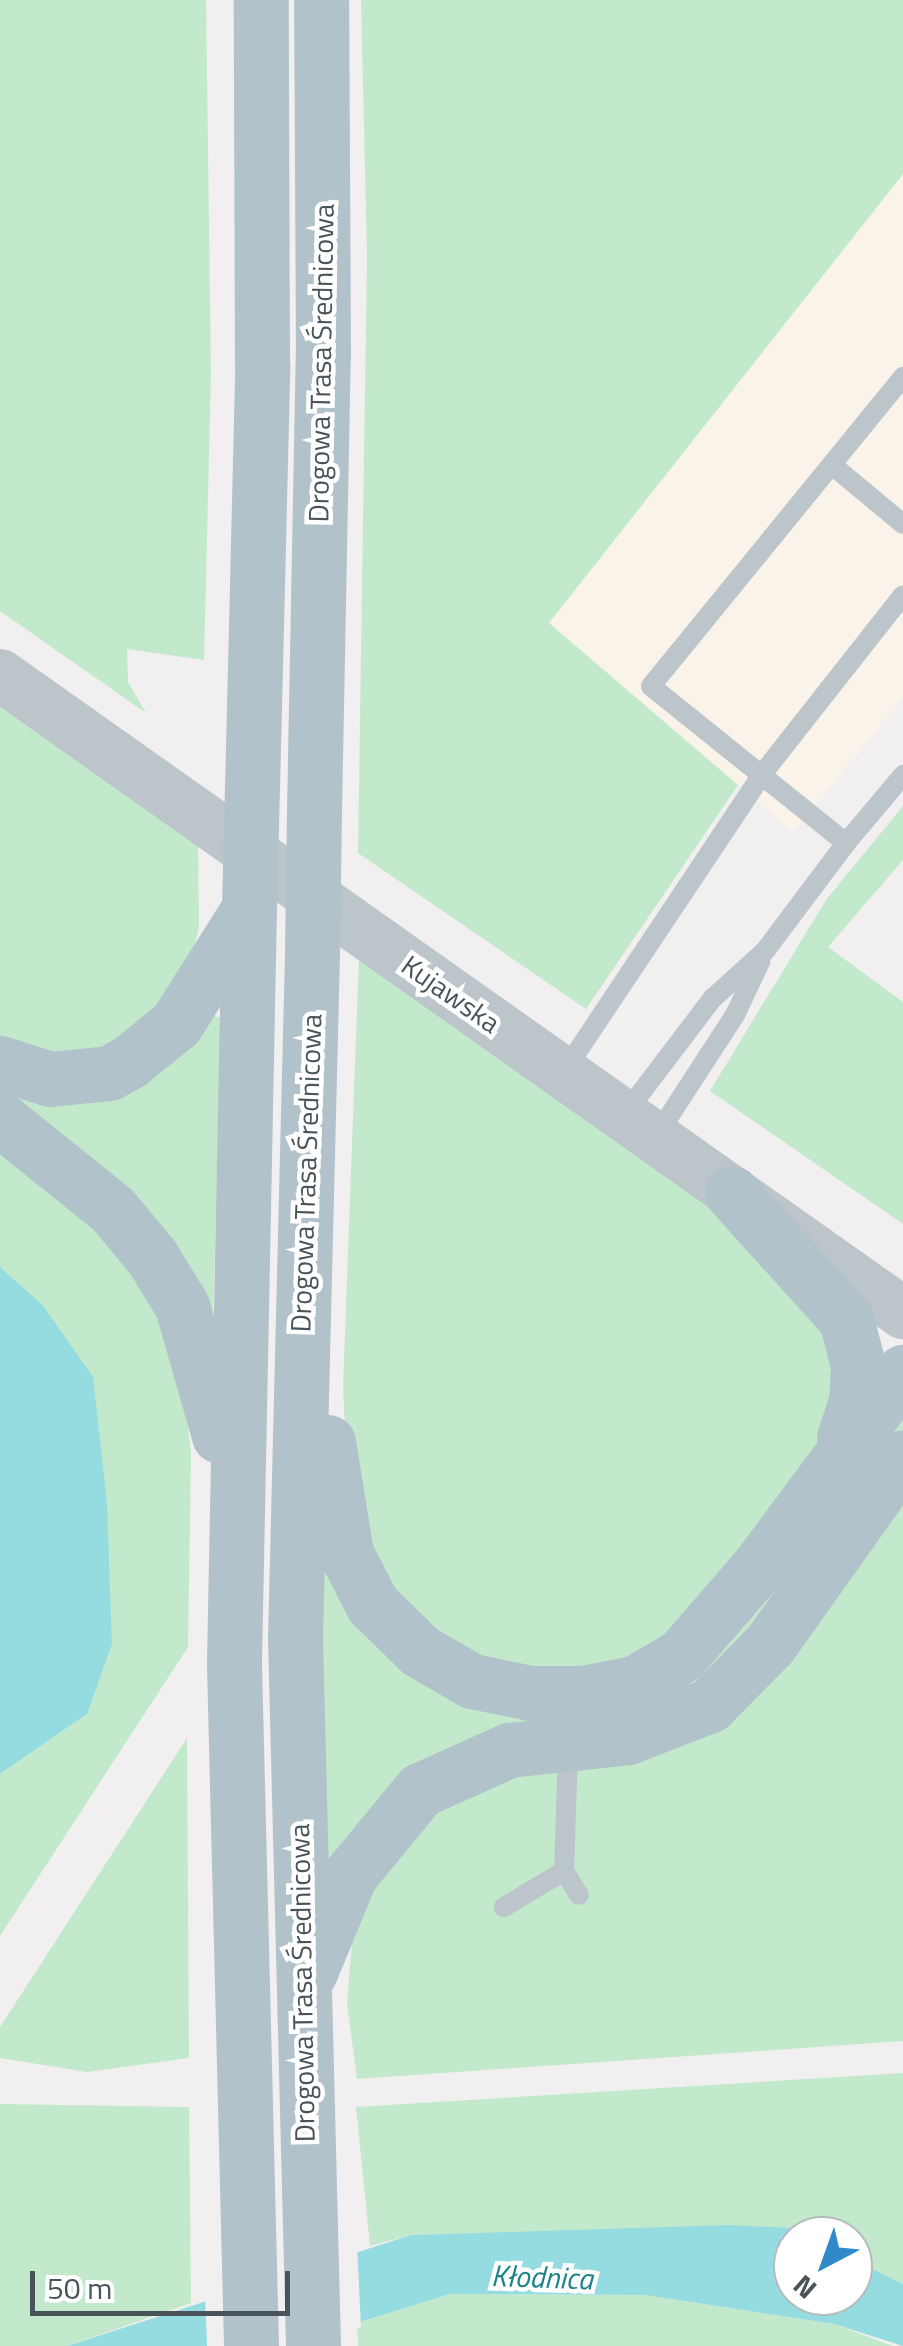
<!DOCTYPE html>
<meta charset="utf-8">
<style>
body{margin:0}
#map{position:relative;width:903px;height:2346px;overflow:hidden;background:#f1efef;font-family:"Titillium Web",sans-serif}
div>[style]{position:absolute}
.commercial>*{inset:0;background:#faf3ea}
.green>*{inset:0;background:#c3e9cc}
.water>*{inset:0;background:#95dce1}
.pier>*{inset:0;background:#f1efef}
.service>*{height:20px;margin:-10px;padding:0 10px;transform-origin:10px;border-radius:10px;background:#bcc5ca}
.tertiary>*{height:52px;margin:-26px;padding:0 26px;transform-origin:26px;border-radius:26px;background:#bcc5ca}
.primary>*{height:55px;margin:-27.5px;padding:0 27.5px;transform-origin:27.5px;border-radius:27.5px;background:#b2c2ca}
.primary-bridge>*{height:55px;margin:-27.5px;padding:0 27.5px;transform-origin:27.5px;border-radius:27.5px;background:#b2c2ca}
span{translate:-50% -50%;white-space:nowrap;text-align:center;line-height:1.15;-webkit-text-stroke:9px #fff;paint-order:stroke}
.street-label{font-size:28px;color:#49545a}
.water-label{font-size:30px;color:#1d838a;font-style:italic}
.north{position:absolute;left:773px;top:2216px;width:100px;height:100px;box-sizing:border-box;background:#fff;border:2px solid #b6bbbd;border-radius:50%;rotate:221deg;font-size:28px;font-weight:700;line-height:40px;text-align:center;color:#49545a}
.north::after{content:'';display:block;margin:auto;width:35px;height:45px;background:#308aca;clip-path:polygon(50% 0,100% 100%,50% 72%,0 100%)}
.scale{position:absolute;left:30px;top:2271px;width:260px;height:45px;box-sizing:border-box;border:5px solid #49545a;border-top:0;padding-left:12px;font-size:30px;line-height:35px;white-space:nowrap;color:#49545a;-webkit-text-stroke:8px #fff;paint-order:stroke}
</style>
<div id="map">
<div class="commercial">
<div style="clip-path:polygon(903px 174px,903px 698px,793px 832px,549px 623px)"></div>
</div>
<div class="green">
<div style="clip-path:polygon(0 0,206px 0,211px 374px,204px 660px,127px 649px,128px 682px,146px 713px,0 611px)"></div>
<div style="clip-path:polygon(361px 0,903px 0,903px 174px,549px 623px,738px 785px,586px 1009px,358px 853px,367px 257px)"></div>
<div style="clip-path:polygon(0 706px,198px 845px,199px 925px,191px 966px,172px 1008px,99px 1056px,0 1046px)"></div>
<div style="clip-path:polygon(903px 806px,903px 860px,828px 947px,903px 1002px,903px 1224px,710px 1091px,826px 900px)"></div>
<div style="clip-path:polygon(359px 957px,673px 1175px,783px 1269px,841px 1352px,833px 1431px,711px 1608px,624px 1666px,504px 1673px,403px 1616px,348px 1491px,343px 1387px)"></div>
<div style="clip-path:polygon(209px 1014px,221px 1018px,213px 1322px,0 1098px,0 1082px)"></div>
<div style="clip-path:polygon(0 1144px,125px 1248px,180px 1358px,191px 1453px,188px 1647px,0 1936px,0 1774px,87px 1714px,42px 1304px,0 1267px)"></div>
<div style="clip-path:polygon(903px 1395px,903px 1432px,704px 1684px,502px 1735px,321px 1884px,321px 1560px,379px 1640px,616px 1703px)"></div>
<div style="clip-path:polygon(903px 1495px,903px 2041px,357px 2079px,347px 2003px,352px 1943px,369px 1884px,453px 1789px,680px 1738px)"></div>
<div style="clip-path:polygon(187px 1738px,189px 2058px,87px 2072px,0 2058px,0 2027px)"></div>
<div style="clip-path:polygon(903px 2073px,903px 2284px,853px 2259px,853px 2236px,808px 2236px,792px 2228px,411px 2235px,370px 2246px,356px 2107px)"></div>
<div style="clip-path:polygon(0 2104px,189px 2107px,191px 2303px,67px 2346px,0 2346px)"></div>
<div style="clip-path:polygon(450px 2294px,645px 2295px,834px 2324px,893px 2346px,358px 2346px,357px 2323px)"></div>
</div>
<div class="water">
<div style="clip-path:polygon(0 1267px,42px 1304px,93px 1377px,107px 1503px,112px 1644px,87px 1714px,0 1774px)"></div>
<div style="clip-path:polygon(729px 2225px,792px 2228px,808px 2236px,793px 2236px,793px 2296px,853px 2296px,853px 2259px,903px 2284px,903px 2346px,834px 2324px,645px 2295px,450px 2294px,283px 2346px,67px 2346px,411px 2235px)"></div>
</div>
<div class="pier">
<div style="clip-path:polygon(357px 2245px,361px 2327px,299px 2346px,207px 2346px,205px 2293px)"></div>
</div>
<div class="service">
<div style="left:832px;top:465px;width:92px;rotate:39.7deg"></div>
<div style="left:846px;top:843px;width:89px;rotate:-50deg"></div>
<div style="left:563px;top:1073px;width:361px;rotate:-56.3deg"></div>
<div style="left:763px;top:773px;width:226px;rotate:-51.8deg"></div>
<div style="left:624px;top:1115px;width:146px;rotate:-52.8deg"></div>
<div style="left:712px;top:999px;width:72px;rotate:-42.2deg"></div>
<div style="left:765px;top:951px;width:135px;rotate:-53.1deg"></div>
<div style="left:846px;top:843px;width:250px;rotate:-141.2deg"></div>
<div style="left:651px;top:686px;width:399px;rotate:-50.8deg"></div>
<div style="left:655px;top:1138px;width:147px;rotate:-57deg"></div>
<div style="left:735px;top:1015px;width:59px;rotate:-64.7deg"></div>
<div style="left:568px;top:1747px;width:124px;rotate:91.8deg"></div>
<div style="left:564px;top:1871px;width:28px;rotate:58deg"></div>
<div style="left:504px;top:1907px;width:70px;rotate:-31deg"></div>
</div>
<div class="tertiary">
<div style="left:0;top:675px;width:1106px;rotate:35.24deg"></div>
</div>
<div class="primary">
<div style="left:252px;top:789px;width:423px;rotate:-88.6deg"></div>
<div style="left:262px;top:366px;width:366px;rotate:-90.2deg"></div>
<div style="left:314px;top:811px;width:456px;rotate:-88.9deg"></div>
<div style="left:323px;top:355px;width:355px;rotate:-90.3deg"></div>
<div style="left:249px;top:908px;width:756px;rotate:91.14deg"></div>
<div style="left:234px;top:1664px;width:682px;rotate:88.57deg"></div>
<div style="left:312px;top:953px;width:685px;rotate:91.42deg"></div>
<div style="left:295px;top:1638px;width:708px;rotate:88.54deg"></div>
<div style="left:0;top:1063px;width:52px;rotate:17.7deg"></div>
<div style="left:50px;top:1079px;width:59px;rotate:-5.8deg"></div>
<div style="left:109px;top:1073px;width:23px;rotate:-29deg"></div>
<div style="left:129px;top:1062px;width:60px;rotate:-39deg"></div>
<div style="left:176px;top:1024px;width:129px;rotate:-57.7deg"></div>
<div style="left:0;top:1119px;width:144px;rotate:38.8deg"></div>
<div style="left:112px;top:1209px;width:62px;rotate:50.2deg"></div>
<div style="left:152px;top:1257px;width:57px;rotate:58.5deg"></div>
<div style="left:182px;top:1306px;width:135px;rotate:74.1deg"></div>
<div style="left:732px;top:1193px;width:170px;rotate:47.9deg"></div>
<div style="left:846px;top:1319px;width:48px;rotate:75.4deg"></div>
<div style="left:858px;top:1365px;width:36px;rotate:93deg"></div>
<div style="left:856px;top:1401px;width:39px;rotate:108deg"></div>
<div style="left:328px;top:1442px;width:112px;rotate:80.8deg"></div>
<div style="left:346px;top:1553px;width:57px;rotate:63deg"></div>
<div style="left:372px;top:1604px;width:67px;rotate:44.4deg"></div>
<div style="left:420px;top:1651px;width:60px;rotate:30deg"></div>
<div style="left:472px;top:1681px;width:60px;rotate:11.5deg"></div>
<div style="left:531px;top:1693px;width:52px"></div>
<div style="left:583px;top:1693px;width:52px;rotate:-11.1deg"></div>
<div style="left:634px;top:1683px;width:54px;rotate:-29.9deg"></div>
<div style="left:681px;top:1656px;width:119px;rotate:-49.1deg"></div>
<div style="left:759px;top:1566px;width:242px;rotate:-53.4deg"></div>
<div style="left:310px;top:1972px;width:105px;rotate:-67.6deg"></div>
<div style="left:350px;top:1875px;width:110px;rotate:-50.5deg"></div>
<div style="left:420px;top:1790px;width:98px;rotate:-24.2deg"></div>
<div style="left:509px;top:1750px;width:120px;rotate:-6.2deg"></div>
<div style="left:628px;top:1737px;width:88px;rotate:-21.3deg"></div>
<div style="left:710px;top:1705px;width:86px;rotate:-45.5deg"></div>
<div style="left:770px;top:1644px;width:229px;rotate:-54.6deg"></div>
</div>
<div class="primary-bridge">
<div style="left:249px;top:908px;width:119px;rotate:-88.6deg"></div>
<div style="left:312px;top:953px;width:142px;rotate:-89.2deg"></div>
</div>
<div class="street-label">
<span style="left:321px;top:363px;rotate:-89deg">Drogowa Trasa Średnicowa</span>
<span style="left:451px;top:994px;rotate:35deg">Kujawska</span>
<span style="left:306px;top:1173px;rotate:-88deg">Drogowa Trasa Średnicowa</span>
<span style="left:302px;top:1983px;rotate:-91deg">Drogowa Trasa Średnicowa</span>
</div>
<div class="water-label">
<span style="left:542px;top:2277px;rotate:2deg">Kłodnica</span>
</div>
<div class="north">N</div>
<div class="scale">50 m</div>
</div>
